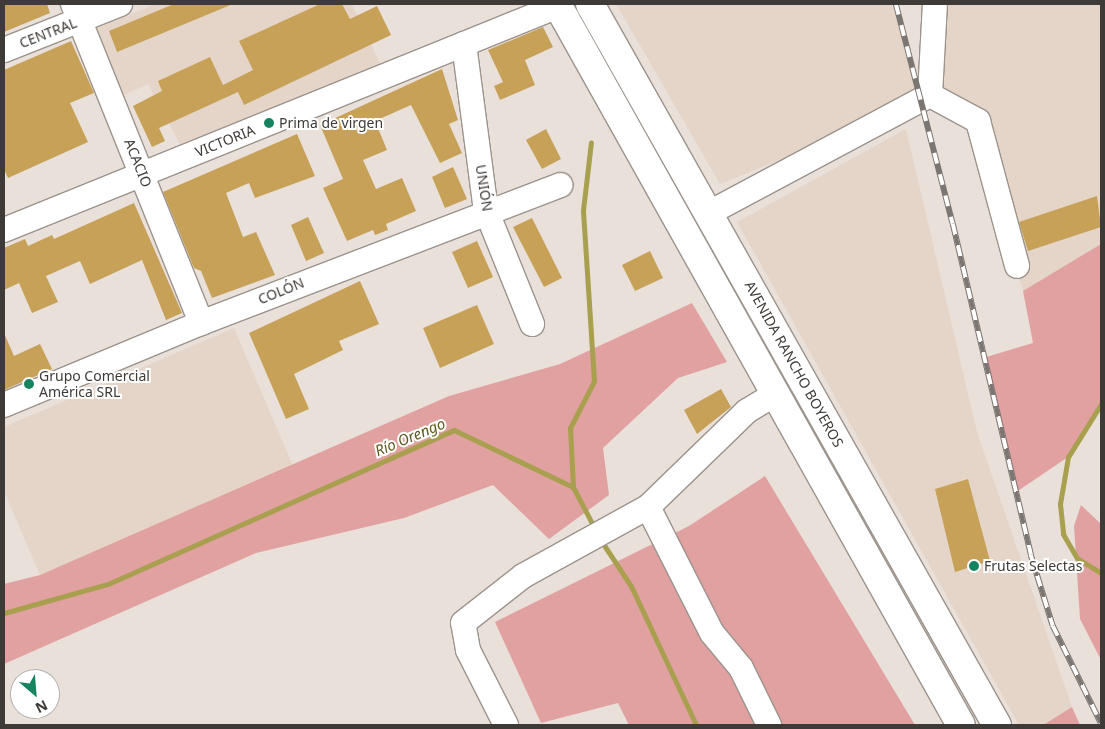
<!DOCTYPE html>
<meta charset="utf-8">
<style>
body{margin:0}
#map{position:relative;width:1105px;height:729px;overflow:hidden;background:#e9e0d9;font-family:"Noto Sans",sans-serif}
div>[style]{position:absolute}
.built>*{inset:0;background:#e5d5c8}
.green>*{inset:0;background:#e1a1a0}
.stream>*{height:5px;margin:-2.5px;padding:0 2.5px;transform-origin:2.5px;border-radius:2.5px;background:#a89f4f}
.building>*{inset:0;background:#c7a158}
.roads{filter:drop-shadow(1px 0 #9b938c) drop-shadow(-1px 0 #9b938c) drop-shadow(0 1px #9b938c) drop-shadow(0 -1px #9b938c)}
.minor>*{height:24px;margin:-12px;padding:0 12px;transform-origin:12px;border-radius:12px;background:#fff}
.highway>*{height:28px;margin:-14px;padding:0 14px;transform-origin:14px;border-radius:14px;background:#fff}
.rail>*{height:5.5px;margin-top:-2.75px;transform-origin:0;background:repeating-linear-gradient(90deg,#fff 0 11px,#7c7672 0 22px);box-sizing:border-box;border-block:1px solid #7c7672}
.dots>*{width:14px;height:14px;translate:-50% -50%;box-sizing:border-box;border:2px solid #fff;border-radius:50%}
span{translate:-50% -50%;white-space:nowrap;text-align:center;line-height:1.15;-webkit-text-stroke:4px #fff;paint-order:stroke}
.street-label{font-size:14px;color:#3e3a37}
.poi-label{font-size:14px;color:#3e3a37}
.left{translate:0 -50%;text-align:left}
.water-label{font-size:15px;color:#5f591d;font-style:italic}
.frame{position:absolute;inset:0;border:5px solid #3e3a37;pointer-events:none}
.north{position:absolute;left:10px;top:669px;width:50px;height:50px;box-sizing:border-box;background:#fff;border:1px solid #b2b0af;border-radius:50%;rotate:153deg;font-size:14px;font-weight:700;line-height:20px;text-align:center;color:#3e3a37}
.north::after{content:'';display:block;margin:auto;width:18px;height:22px;background:#168461;clip-path:polygon(50% 0,100% 100%,50% 72%,0 100%)}
</style>
<div id="map">
<div class="built">
<div style="clip-path:polygon(155px 4px,352px 4px,382px 67px,180px 144px,148px 84px,122px 96px,91px 31px)"></div>
<div style="clip-path:polygon(616px 4px,896px 4px,920px 103px,720px 184px)"></div>
<div style="clip-path:polygon(935px 4px,1101px 4px,1101px 244px,1023px 291px,978px 121px,930px 95px)"></div>
<div style="clip-path:polygon(906px 129px,977px 432px,1072px 707px,1043px 725px,1019px 725px,737px 222px)"></div>
<div style="clip-path:polygon(234px 328px,293px 466px,40px 575px,4px 491px,4px 427px)"></div>
</div>
<div class="green">
<div style="clip-path:polygon(1101px 244px,1101px 404px,1068px 457px,1015px 493px,983px 358px,1033px 343px,1023px 291px)"></div>
<div style="clip-path:polygon(692px 303px,727px 362px,678px 378px,603px 448px,609px 495px,549px 539px,493px 485px,404px 518px,256px 553px,4px 664px,4px 584px,40px 575px,449px 396px,560px 364px)"></div>
<div style="clip-path:polygon(765px 476px,915px 725px,629px 725px,618px 703px,541px 723px,495px 622px,689px 526px)"></div>
<div style="clip-path:polygon(1081px 505px,1101px 524px,1101px 660px,1080px 619px,1074px 526px)"></div>
<div style="clip-path:polygon(1072px 707px,1080px 725px,1043px 725px)"></div>
</div>
<div class="stream">
<div style="left:1101px;top:404px;width:62px;rotate:121.9deg"></div>
<div style="left:1068px;top:457px;width:48px;rotate:99.7deg"></div>
<div style="left:1060px;top:504px;width:30px;rotate:84deg"></div>
<div style="left:1063px;top:534px;width:28px;rotate:60deg"></div>
<div style="left:1077px;top:558px;width:28px;rotate:32deg"></div>
<div style="left:573px;top:487px;width:59px;rotate:-92.9deg"></div>
<div style="left:570px;top:428px;width:53px;rotate:-62.9deg"></div>
<div style="left:594px;top:381px;width:171px;rotate:-93.7deg"></div>
<div style="left:583px;top:210px;width:68px;rotate:-83.3deg"></div>
<div style="left:600px;top:539px;width:56px;rotate:56.6deg"></div>
<div style="left:631px;top:586px;width:153px;rotate:64.9deg"></div>
<div style="left:4px;top:613px;width:108px;rotate:-15.6deg"></div>
<div style="left:108px;top:584px;width:379px;rotate:-24deg"></div>
<div style="left:454px;top:430px;width:132px;rotate:25.6deg"></div>
<div style="left:573px;top:487px;width:47px;rotate:62.4deg"></div>
</div>
<div class="building">
<div style="clip-path:polygon(4px 4px,47px 4px,50px 13px,4px 32px)"></div>
<div style="clip-path:polygon(174px 4px,233px 4px,117px 52px,109px 31px)"></div>
<div style="clip-path:polygon(320px 4px,342px 4px,350px 19px,377px 6px,391px 35px,244px 105px,238px 92px,159px 128px,165px 141px,152px 147px,133px 106px,162px 91px,158px 81px,210px 57px,223px 85px,253px 70px,239px 41px)"></div>
<div style="clip-path:polygon(543px 27px,553px 47px,525px 60px,535px 85px,500px 100px,494px 86px,503px 82px,488px 50px)"></div>
<div style="clip-path:polygon(71px 41px,94px 93px,70px 103px,88px 142px,8px 178px,4px 169px,4px 70px)"></div>
<div style="clip-path:polygon(442px 69px,458px 120px,449px 124px,462px 153px,440px 163px,411px 105px,375px 121px,387px 150px,363px 160px,376px 189px,402px 178px,416px 211px,386px 224px,388px 230px,375px 235px,373px 230px,347px 241px,323px 188px,343px 179px,320px 125px)"></div>
<div style="clip-path:polygon(546px 129px,561px 159px,542px 169px,526px 140px)"></div>
<div style="clip-path:polygon(297px 134px,315px 176px,255px 198px,249px 183px,226px 193px,243px 237px,256px 232px,275px 275px,212px 298px,201px 271px,194px 268px,163px 192px)"></div>
<div style="clip-path:polygon(453px 167px,467px 199px,445px 208px,432px 177px)"></div>
<div style="clip-path:polygon(1097px 196px,1101px 227px,1028px 251px,1019px 222px)"></div>
<div style="clip-path:polygon(134px 203px,182px 313px,166px 320px,142px 260px,90px 284px,80px 261px,46px 276px,58px 302px,32px 313px,19px 283px,4px 290px,4px 248px,25px 239px,28px 246px,52px 235px,54px 239px)"></div>
<div style="clip-path:polygon(308px 217px,324px 253px,306px 261px,291px 225px)"></div>
<div style="clip-path:polygon(532px 218px,562px 278px,544px 287px,513px 227px)"></div>
<div style="clip-path:polygon(477px 241px,493px 277px,468px 288px,452px 252px)"></div>
<div style="clip-path:polygon(650px 251px,663px 278px,635px 291px,622px 265px)"></div>
<div style="clip-path:polygon(360px 281px,379px 324px,339px 341px,343px 350px,294px 374px,309px 409px,286px 419px,249px 333px)"></div>
<div style="clip-path:polygon(477px 305px,494px 344px,440px 368px,423px 328px)"></div>
<div style="clip-path:polygon(4px 333px,14px 356px,40px 344px,52px 369px,4px 390px)"></div>
<div style="clip-path:polygon(721px 389px,731px 407px,697px 434px,684px 410px)"></div>
<div style="clip-path:polygon(968px 479px,990px 561px,955px 572px,935px 489px)"></div>
</div>
<div class="roads">
<div class="minor">
<div style="left:73px;top:4px;width:344px;rotate:68.1deg"></div>
<div style="left:464px;top:44px;width:167px;rotate:82.5deg"></div>
<div style="left:486px;top:210px;width:123px;rotate:68deg"></div>
<div style="left:4px;top:50px;width:125px;rotate:-21.6deg"></div>
<div style="left:930px;top:95px;width:55px;rotate:28.4deg"></div>
<div style="left:978px;top:121px;width:150px;rotate:74.9deg"></div>
<div style="left:709px;top:213px;width:251px;rotate:-28.1deg"></div>
<div style="left:930px;top:95px;width:91px;rotate:-86.9deg"></div>
<div style="left:4px;top:230px;width:598px;rotate:-22.02deg"></div>
<div style="left:4px;top:405px;width:213px;rotate:-22.6deg"></div>
<div style="left:201px;top:323px;width:385px;rotate:-21deg"></div>
<div style="left:648px;top:507px;width:141px;rotate:63.1deg"></div>
<div style="left:712px;top:633px;width:45px;rotate:50.4deg"></div>
<div style="left:741px;top:668px;width:64px;rotate:63.8deg"></div>
<div style="left:506px;top:725px;width:84px;rotate:-116.9deg"></div>
<div style="left:468px;top:650px;width:27px;rotate:-100deg"></div>
<div style="left:463px;top:623px;width:76px;rotate:-38.1deg"></div>
<div style="left:523px;top:576px;width:143px;rotate:-28.9deg"></div>
<div style="left:648px;top:507px;width:138px;rotate:-44.1deg"></div>
<div style="left:747px;top:411px;width:31px;rotate:-31deg"></div>
</div>
<div class="highway">
<div style="left:557px;top:4px;width:826px;rotate:60.74deg"></div>
<div style="left:590px;top:4px;width:828px;rotate:60.56deg"></div>
</div>
</div>
<div class="rail">
<div style="left:896px;top:4px;width:227px;rotate:75.5deg"></div>
<div style="left:953px;top:224px;width:340px;rotate:76.7deg"></div>
<div style="left:1031px;top:555px;width:74px;rotate:72.8deg"></div>
<div style="left:1053px;top:626px;width:108px;rotate:63.7deg"></div>
</div>
<div class="dots">
<div style="left:269px;top:123px;background:#168461"></div>
<div style="left:29px;top:384px;background:#168461"></div>
<div style="left:974px;top:566px;background:#168461"></div>
</div>
<div class="street-label">
<span style="left:48px;top:33px;rotate:-21deg">CENTRAL</span>
<span style="left:225px;top:141px;rotate:-22deg">VICTORIA</span>
<span style="left:138px;top:163px;rotate:68deg">ACACIO</span>
<span style="left:484px;top:188px;rotate:81deg">UNIÓN</span>
<span style="left:281px;top:291px;rotate:-22deg">COLÓN</span>
<span style="left:794px;top:364px;rotate:61deg">AVENIDA RANCHO BOYEROS</span>
</div>
<div class="poi-label">
<span class="left" style="left:279px;top:123px">Prima de virgen</span>
<span class="left" style="left:39px;top:384px">Grupo Comercial<br>América SRL</span>
<span class="left" style="left:984px;top:566px">Frutas Selectas</span>
</div>
<div class="water-label">
<span style="left:410px;top:437px;rotate:-23deg">Río Orengo</span>
</div>
<div class="frame"></div>
<div class="north">N</div>
</div>
